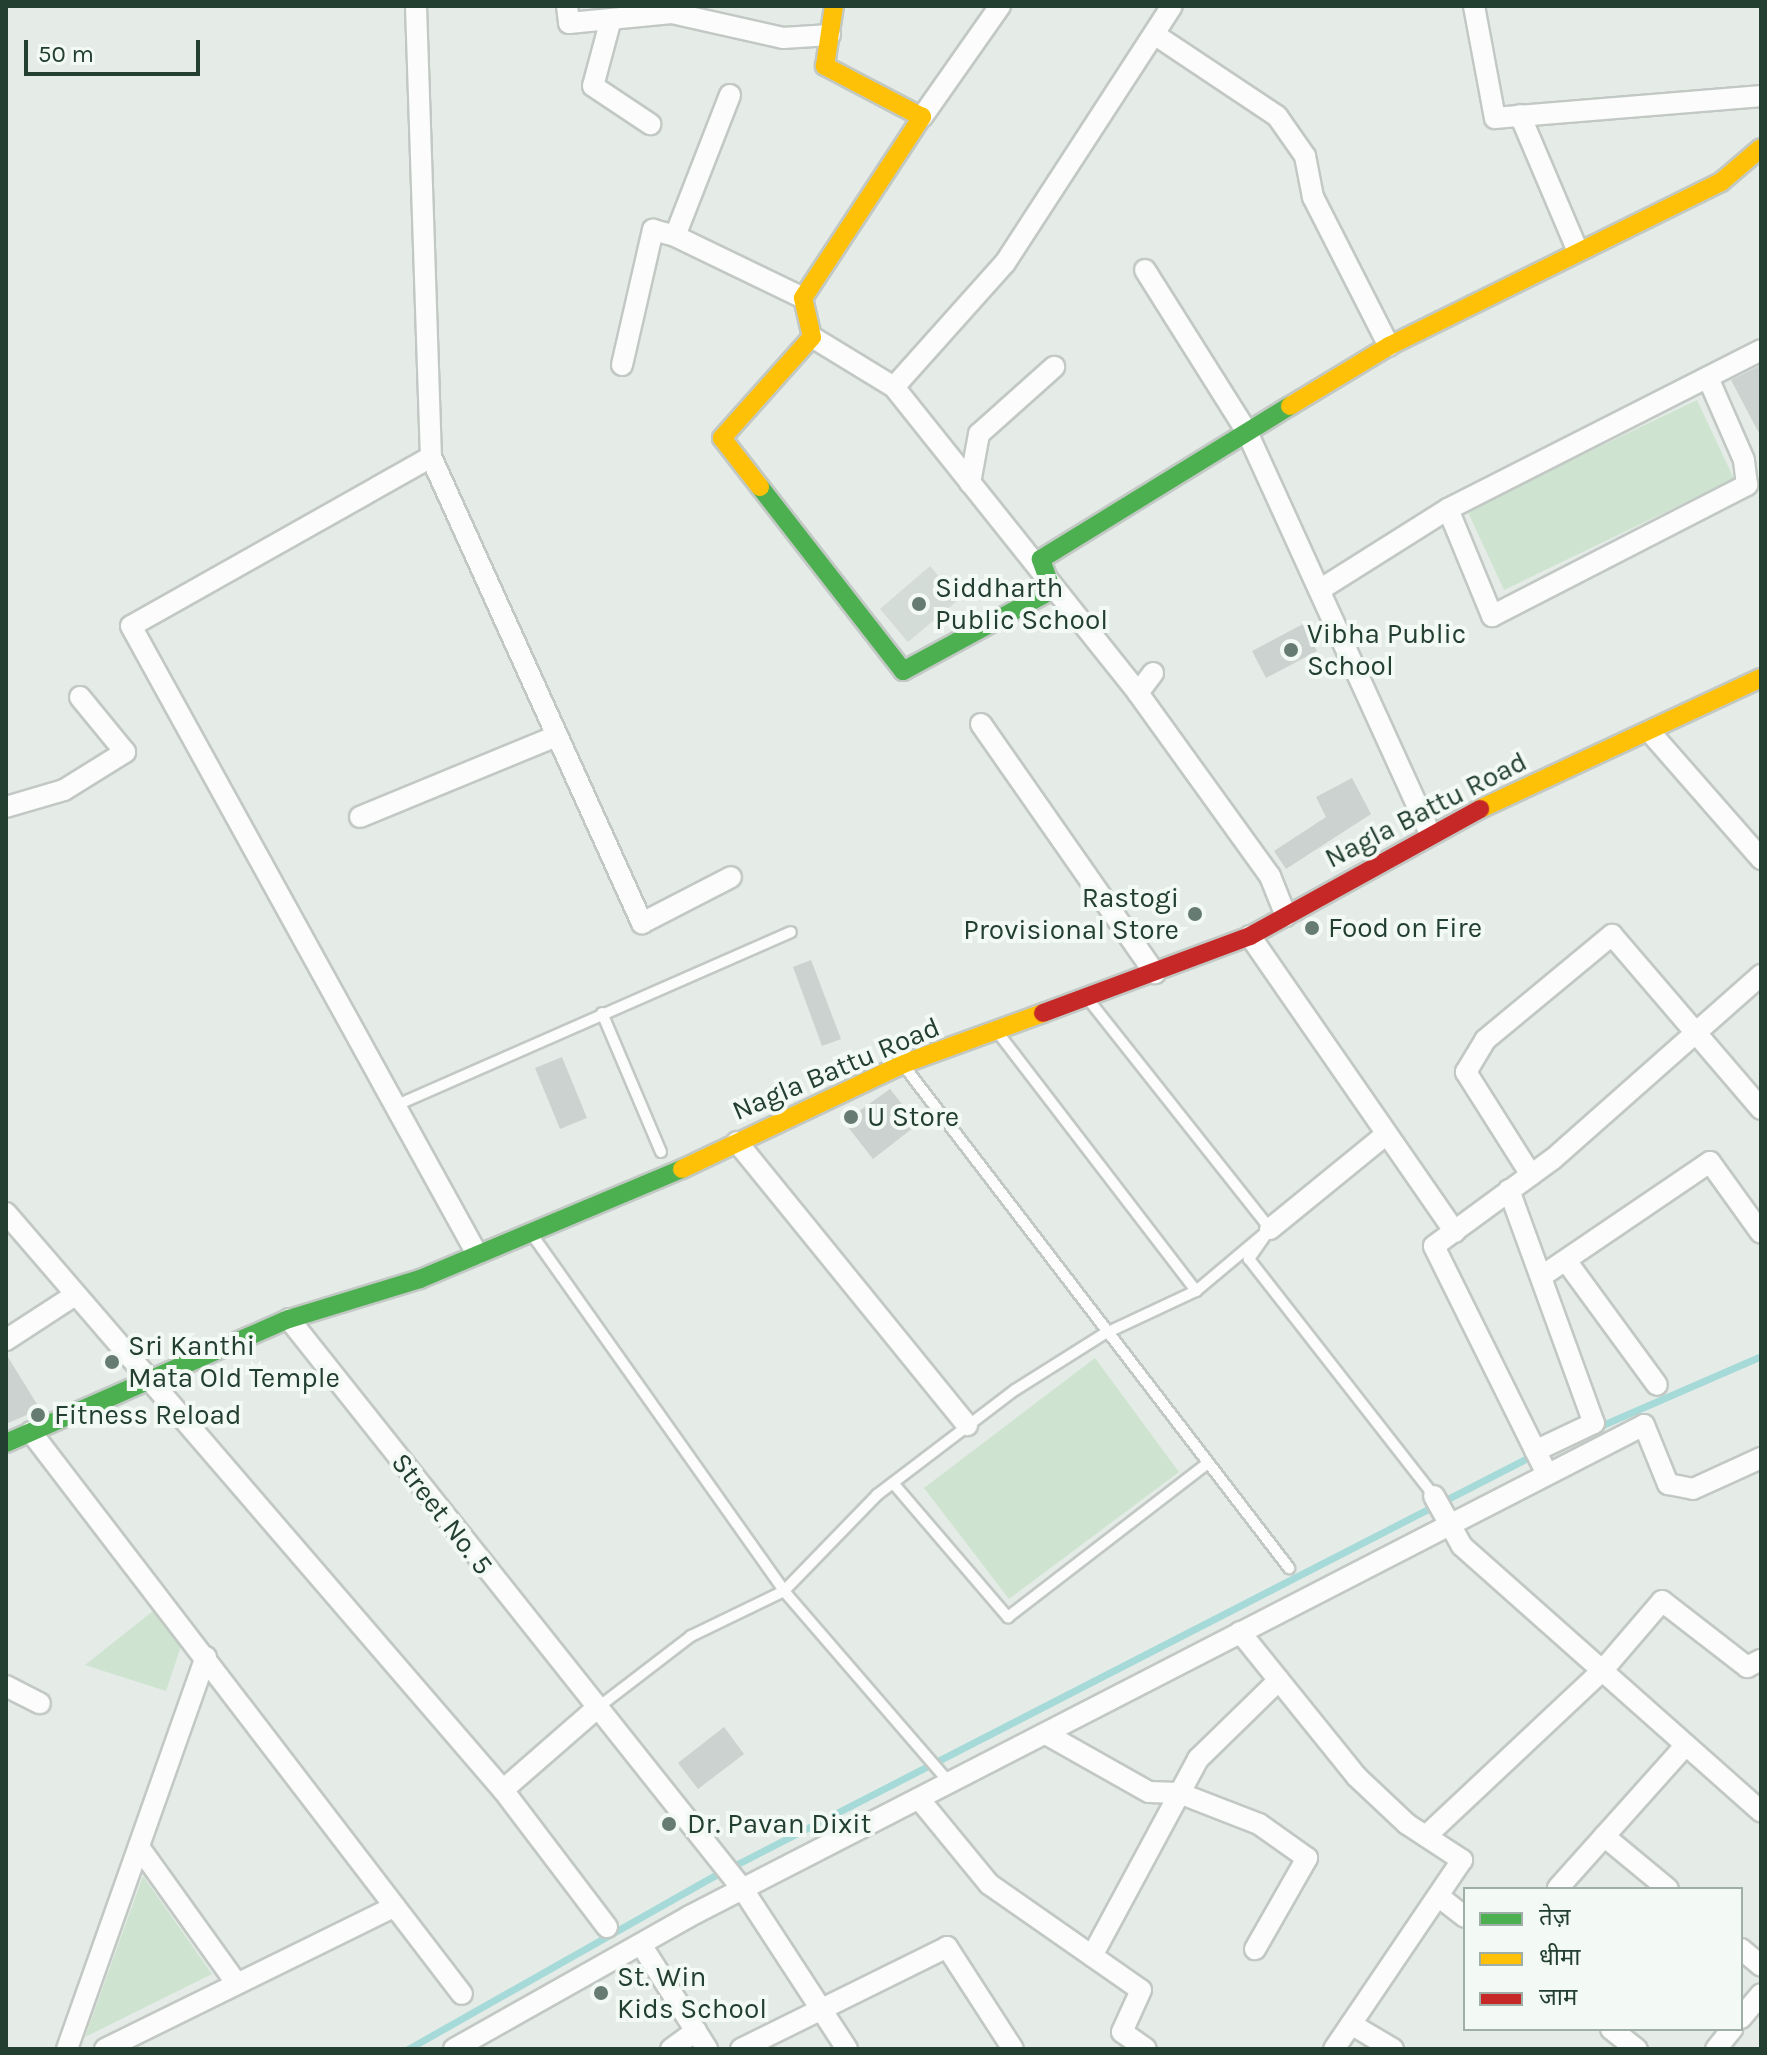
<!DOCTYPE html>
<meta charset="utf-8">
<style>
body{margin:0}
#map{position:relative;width:1767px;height:2055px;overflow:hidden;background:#e5ebe7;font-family:Karla,"Noto Sans Devanagari",sans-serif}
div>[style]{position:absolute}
.built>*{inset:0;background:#d3dcd6}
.green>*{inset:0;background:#cee4d0}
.stream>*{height:7px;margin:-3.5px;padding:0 3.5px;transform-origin:3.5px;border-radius:3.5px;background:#a5dad8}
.building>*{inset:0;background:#ccd2cf}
.roads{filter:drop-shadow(2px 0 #c2c8c4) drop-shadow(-2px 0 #c2c8c4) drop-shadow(0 2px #c2c8c4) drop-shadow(0 -2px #c2c8c4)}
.lane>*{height:10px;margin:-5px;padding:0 5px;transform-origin:5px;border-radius:5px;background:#fbfcfb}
.street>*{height:20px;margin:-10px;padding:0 10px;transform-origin:10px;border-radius:10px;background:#fbfcfb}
.fast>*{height:18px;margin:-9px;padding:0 9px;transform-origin:9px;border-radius:9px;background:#4caf50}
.slow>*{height:18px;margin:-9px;padding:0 9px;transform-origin:9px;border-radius:9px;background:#ffc107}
.jam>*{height:18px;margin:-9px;padding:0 9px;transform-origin:9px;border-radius:9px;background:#c62828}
.dots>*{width:22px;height:22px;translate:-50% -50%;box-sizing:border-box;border:4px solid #f3f9f5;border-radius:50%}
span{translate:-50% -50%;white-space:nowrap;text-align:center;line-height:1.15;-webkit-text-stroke:8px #f3f9f5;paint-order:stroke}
.poi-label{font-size:28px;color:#223f31}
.left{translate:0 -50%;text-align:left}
.right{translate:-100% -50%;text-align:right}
.street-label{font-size:28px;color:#223f31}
.frame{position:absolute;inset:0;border:8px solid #223f31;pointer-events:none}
.legend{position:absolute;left:1463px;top:1887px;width:280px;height:144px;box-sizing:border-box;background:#f3f9f5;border:2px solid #9fafa7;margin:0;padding:10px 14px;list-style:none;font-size:24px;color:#223f31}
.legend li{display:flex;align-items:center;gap:16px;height:40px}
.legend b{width:40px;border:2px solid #9fafa7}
.scale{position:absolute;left:24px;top:40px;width:176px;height:36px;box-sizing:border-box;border:4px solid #223f31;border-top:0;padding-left:10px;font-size:24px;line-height:28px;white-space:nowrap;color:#223f31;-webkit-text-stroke:6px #f3f9f5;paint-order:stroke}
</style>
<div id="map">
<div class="built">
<div style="clip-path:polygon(930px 566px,958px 600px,908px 642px,880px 609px)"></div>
</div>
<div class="green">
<div style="clip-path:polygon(1697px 400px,1734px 479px,1504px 590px,1467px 510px)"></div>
<div style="clip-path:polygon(1095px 1358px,1179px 1472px,1009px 1599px,924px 1488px)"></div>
<div style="clip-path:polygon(153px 1611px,181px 1646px,166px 1691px,85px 1665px)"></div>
<div style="clip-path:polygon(143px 1876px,212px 1974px,85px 2037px)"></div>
</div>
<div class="stream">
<div style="left:1598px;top:1427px;width:178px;rotate:-23.5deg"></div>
<div style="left:408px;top:2049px;width:352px;rotate:-29.5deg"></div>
<div style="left:714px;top:1876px;width:923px;rotate:-27.2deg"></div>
</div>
<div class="building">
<div style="clip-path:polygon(1761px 365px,1761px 437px,1731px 380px)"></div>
<div style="clip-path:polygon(1303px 624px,1317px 651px,1266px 678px,1252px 651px)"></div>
<div style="clip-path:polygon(1352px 778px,1371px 814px,1286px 869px,1274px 851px,1326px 817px,1316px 797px)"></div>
<div style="clip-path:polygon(811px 960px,841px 1039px,822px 1046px,793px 967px)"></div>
<div style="clip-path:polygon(562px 1057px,587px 1118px,560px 1129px,535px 1068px)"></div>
<div style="clip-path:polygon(890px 1089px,918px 1124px,873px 1159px,844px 1122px)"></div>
<div style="clip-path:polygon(6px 1354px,40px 1409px,6px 1424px)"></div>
<div style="clip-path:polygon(724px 1727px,744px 1754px,698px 1789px,678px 1763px)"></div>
</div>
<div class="roads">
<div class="lane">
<div style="left:1088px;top:999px;width:293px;rotate:51.6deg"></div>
<div style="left:1270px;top:1229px;width:37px;rotate:125deg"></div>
<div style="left:1249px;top:1259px;width:301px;rotate:52deg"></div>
<div style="left:602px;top:1013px;width:151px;rotate:67deg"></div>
<div style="left:999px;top:1034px;width:324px;rotate:52.5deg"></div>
<div style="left:904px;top:1066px;width:633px;rotate:52.51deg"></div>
<div style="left:397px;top:1105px;width:430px;rotate:-23.7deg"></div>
<div style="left:533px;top:1236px;width:435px;rotate:54.7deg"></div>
<div style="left:784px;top:1591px;width:243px;rotate:49.2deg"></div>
<div style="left:893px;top:1483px;width:177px;rotate:49.4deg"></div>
<div style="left:1008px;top:1617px;width:247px;rotate:-37.6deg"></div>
<div style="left:596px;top:1709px;width:120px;rotate:-37.5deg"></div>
<div style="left:691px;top:1636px;width:103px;rotate:-25.8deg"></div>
<div style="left:784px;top:1591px;width:134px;rotate:-45.9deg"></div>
<div style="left:877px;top:1495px;width:173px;rotate:-37.3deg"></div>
<div style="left:1015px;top:1390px;width:105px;rotate:-32.2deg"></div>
<div style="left:1104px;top:1334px;width:102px;rotate:-25.1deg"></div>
<div style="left:1196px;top:1291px;width:97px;rotate:-40deg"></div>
</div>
<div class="street">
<div style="left:416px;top:6px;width:451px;rotate:88.1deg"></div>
<div style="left:431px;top:457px;width:512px;rotate:65.64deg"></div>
<div style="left:642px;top:923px;width:100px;rotate:-27.3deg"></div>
<div style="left:567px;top:6px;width:17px;rotate:83deg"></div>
<div style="left:569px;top:23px;width:103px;rotate:-5.5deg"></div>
<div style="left:672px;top:13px;width:114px;rotate:12.7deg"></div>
<div style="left:783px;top:38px;width:47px;rotate:-3.7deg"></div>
<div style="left:1474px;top:6px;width:114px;rotate:79.4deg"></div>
<div style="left:1495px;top:118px;width:267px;rotate:-4.7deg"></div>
<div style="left:611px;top:19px;width:69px;rotate:105deg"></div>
<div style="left:593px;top:86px;width:69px;rotate:33.7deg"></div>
<div style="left:1154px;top:34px;width:148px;rotate:33.7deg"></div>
<div style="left:1277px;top:116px;width:49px;rotate:55deg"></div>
<div style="left:1305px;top:156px;width:42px;rotate:79deg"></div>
<div style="left:1313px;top:197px;width:167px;rotate:63deg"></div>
<div style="left:730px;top:95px;width:151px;rotate:111.3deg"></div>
<div style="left:675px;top:236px;width:142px;rotate:25.8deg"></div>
<div style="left:1520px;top:115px;width:146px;rotate:67deg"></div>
<div style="left:922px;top:117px;width:136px;rotate:-54.9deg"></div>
<div style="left:1145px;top:270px;width:191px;rotate:57.8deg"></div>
<div style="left:1247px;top:432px;width:441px;rotate:65.5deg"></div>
<div style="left:812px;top:337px;width:96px;rotate:31.4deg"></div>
<div style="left:894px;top:387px;width:391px;rotate:51.4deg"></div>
<div style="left:1138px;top:693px;width:226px;rotate:54.2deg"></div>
<div style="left:1270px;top:876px;width:43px;rotate:68.2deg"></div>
<div style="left:622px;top:365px;width:139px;rotate:-77.1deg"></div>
<div style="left:653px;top:230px;width:23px;rotate:15deg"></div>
<div style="left:894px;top:387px;width:166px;rotate:-48.2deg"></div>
<div style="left:1005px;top:263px;width:306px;rotate:-57deg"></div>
<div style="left:431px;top:457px;width:344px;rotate:150.6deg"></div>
<div style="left:131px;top:626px;width:717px;rotate:61.15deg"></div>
<div style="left:970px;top:483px;width:50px;rotate:-79.6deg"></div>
<div style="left:979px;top:434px;width:101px;rotate:-41.8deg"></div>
<div style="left:1448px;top:509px;width:116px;rotate:67.6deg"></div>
<div style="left:1492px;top:616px;width:287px;rotate:-27.2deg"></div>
<div style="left:1747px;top:485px;width:25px;rotate:-97deg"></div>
<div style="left:1744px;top:460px;width:90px;rotate:-113.7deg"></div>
<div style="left:1321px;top:589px;width:150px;rotate:-32.2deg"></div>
<div style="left:1448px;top:509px;width:351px;rotate:-26.9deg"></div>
<div style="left:1138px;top:693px;width:25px;rotate:-53deg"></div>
<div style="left:981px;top:724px;width:304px;rotate:55.1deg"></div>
<div style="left:1650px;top:732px;width:169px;rotate:48.8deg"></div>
<div style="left:6px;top:807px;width:60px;rotate:-16.3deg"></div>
<div style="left:64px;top:790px;width:72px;rotate:-31.9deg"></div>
<div style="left:125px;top:752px;width:71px;rotate:-129.3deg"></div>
<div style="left:360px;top:817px;width:213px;rotate:-22.4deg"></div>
<div style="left:1250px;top:936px;width:360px;rotate:55.3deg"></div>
<div style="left:737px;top:1142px;width:365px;rotate:50.9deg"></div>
<div style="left:1531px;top:1175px;width:122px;rotate:-122.3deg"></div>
<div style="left:1466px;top:1072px;width:37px;rotate:-59deg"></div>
<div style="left:1485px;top:1040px;width:165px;rotate:-39.6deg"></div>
<div style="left:1612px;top:935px;width:229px;rotate:49.4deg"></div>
<div style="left:1509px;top:1190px;width:248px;rotate:70deg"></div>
<div style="left:1594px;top:1423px;width:65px;rotate:154.6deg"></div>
<div style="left:6px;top:1213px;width:762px;rotate:49.26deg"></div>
<div style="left:503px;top:1790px;width:172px;rotate:52.8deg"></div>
<div style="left:1270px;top:1229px;width:146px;rotate:-39.2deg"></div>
<div style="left:1567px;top:1262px;width:152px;rotate:53.8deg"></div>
<div style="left:1542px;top:1276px;width:203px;rotate:-34.2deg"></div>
<div style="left:1710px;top:1162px;width:87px;rotate:54.3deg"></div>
<div style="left:289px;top:1319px;width:731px;rotate:51.5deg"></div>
<div style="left:744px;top:1891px;width:189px;rotate:56.9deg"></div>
<div style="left:6px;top:1340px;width:79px;rotate:-33.1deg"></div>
<div style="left:31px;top:1432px;width:708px;rotate:52.52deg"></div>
<div style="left:1546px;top:1472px;width:252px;rotate:-116.4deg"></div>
<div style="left:1434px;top:1246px;width:147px;rotate:-36.2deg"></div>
<div style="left:1553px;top:1159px;width:278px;rotate:-41.5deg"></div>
<div style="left:1434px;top:1496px;width:57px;rotate:60.8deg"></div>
<div style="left:1462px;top:1546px;width:400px;rotate:41.6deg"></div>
<div style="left:1240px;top:1632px;width:185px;rotate:51.1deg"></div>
<div style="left:1356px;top:1776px;width:70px;rotate:43.3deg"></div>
<div style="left:1407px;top:1824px;width:66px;rotate:33.2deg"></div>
<div style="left:1462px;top:1860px;width:228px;rotate:124.1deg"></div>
<div style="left:6px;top:1686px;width:38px;rotate:27deg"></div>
<div style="left:1046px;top:1734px;width:118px;rotate:29.4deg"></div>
<div style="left:1149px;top:1792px;width:30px;rotate:2deg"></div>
<div style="left:1179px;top:1793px;width:86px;rotate:21.2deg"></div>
<div style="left:1259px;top:1824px;width:59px;rotate:35.3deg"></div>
<div style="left:1307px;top:1858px;width:105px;rotate:119.7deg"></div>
<div style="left:503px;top:1790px;width:123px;rotate:-41.1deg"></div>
<div style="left:920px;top:1800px;width:109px;rotate:50.6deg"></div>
<div style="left:989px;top:1884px;width:185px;rotate:34.9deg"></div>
<div style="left:1141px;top:1990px;width:46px;rotate:114.3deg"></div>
<div style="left:1122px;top:2032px;width:29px;rotate:35deg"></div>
<div style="left:1426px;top:1836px;width:241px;rotate:-43.2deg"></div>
<div style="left:1602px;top:1671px;width:92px;rotate:-49.4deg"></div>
<div style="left:1662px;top:1601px;width:108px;rotate:37.8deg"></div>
<div style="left:1747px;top:1667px;width:16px;rotate:-27deg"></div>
<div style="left:1604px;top:1836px;width:83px;rotate:39.6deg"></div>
<div style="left:139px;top:1847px;width:168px;rotate:54.4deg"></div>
<div style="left:1558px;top:1888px;width:192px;rotate:-48.2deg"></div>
<div style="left:1442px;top:1899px;width:29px;rotate:38deg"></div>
<div style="left:642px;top:1946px;width:122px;rotate:57.7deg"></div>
<div style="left:1741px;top:1949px;width:26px;rotate:40deg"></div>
<div style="left:1092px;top:1956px;width:224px;rotate:-61.7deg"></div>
<div style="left:1198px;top:1759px;width:113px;rotate:-44.3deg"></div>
<div style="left:1741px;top:2018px;width:31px;rotate:-50deg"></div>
<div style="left:1351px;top:2024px;width:49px;rotate:30.8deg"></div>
<div style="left:1611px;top:2029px;width:33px;rotate:38deg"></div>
<div style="left:67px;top:2049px;width:416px;rotate:-70.5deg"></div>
<div style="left:105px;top:2049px;width:323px;rotate:-26.2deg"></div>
<div style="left:454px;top:2049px;width:269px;rotate:-29.4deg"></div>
<div style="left:688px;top:1917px;width:1075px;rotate:-27.23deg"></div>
<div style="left:1644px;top:1425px;width:64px;rotate:67.9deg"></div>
<div style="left:1668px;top:1484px;width:25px;rotate:11deg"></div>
<div style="left:1693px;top:1489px;width:75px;rotate:-24.5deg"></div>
<div style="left:671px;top:2049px;width:31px;rotate:-36deg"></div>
<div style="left:741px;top:2049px;width:230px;rotate:-26.3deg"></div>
<div style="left:947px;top:1947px;width:121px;rotate:57.1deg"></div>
<div style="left:1716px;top:2049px;width:26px;rotate:-51deg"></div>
</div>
<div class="fast">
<div style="left:760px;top:487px;width:233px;rotate:52.1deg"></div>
<div style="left:903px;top:671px;width:170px;rotate:-28.5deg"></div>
<div style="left:1052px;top:590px;width:33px;rotate:-110deg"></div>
<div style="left:1041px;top:559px;width:292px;rotate:-31.6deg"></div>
<div style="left:6px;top:1443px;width:309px;rotate:-23.7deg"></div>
<div style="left:289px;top:1319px;width:137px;rotate:-17deg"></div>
<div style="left:420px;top:1279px;width:284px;rotate:-22.8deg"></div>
</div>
<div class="slow">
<div style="left:1290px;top:406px;width:116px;rotate:-31.2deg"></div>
<div style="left:1389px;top:346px;width:370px;rotate:-26.3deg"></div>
<div style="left:1721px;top:182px;width:52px;rotate:-40.4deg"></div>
<div style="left:760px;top:487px;width:62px;rotate:-127.8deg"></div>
<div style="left:722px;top:438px;width:135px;rotate:-48.3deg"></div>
<div style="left:812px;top:337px;width:40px;rotate:-103deg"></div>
<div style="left:803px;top:298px;width:217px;rotate:-56.7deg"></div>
<div style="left:922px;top:117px;width:110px;rotate:-152.3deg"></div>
<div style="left:825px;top:66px;width:61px;rotate:-81.5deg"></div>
<div style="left:1480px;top:809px;width:310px;rotate:-25deg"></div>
<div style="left:682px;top:1169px;width:245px;rotate:-25.4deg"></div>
<div style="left:903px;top:1064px;width:149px;rotate:-20deg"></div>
</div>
<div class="jam">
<div style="left:1043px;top:1013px;width:221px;rotate:-20.4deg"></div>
<div style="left:1250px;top:936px;width:263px;rotate:-28.9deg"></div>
</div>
</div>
<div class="dots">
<div style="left:919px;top:604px;background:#667b71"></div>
<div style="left:1291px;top:650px;background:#667b71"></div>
<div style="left:1195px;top:914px;background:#667b71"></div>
<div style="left:1312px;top:928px;background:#667b71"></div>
<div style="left:851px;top:1117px;background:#667b71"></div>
<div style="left:112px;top:1362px;background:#667b71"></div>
<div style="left:38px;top:1415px;background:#667b71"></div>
<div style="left:669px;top:1824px;background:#667b71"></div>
<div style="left:601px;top:1993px;background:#667b71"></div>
</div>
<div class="poi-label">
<span class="left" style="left:935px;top:604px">Siddharth<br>Public School</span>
<span class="left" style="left:1307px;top:650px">Vibha Public<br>School</span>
<span class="right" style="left:1179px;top:914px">Rastogi<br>Provisional Store</span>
<span class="left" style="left:1328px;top:928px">Food on Fire</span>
<span class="left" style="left:867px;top:1117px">U Store</span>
<span class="left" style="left:128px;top:1362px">Sri Kanthi<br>Mata Old Temple</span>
<span class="left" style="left:54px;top:1415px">Fitness Reload</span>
<span class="left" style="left:687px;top:1824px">Dr. Pavan Dixit</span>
<span class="left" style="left:617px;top:1993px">St. Win<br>Kids School</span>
</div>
<div class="street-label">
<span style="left:1426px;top:810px;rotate:-27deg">Nagla Battu Road</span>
<span style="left:836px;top:1069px;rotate:-23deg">Nagla Battu Road</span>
<span style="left:442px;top:1514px;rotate:52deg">Street No. 5</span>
</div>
<div class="frame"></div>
<ul class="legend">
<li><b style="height:10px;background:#4caf50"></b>तेज़</li>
<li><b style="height:10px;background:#ffc107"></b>धीमा</li>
<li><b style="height:10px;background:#c62828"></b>जाम</li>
</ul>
<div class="scale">50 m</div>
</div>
